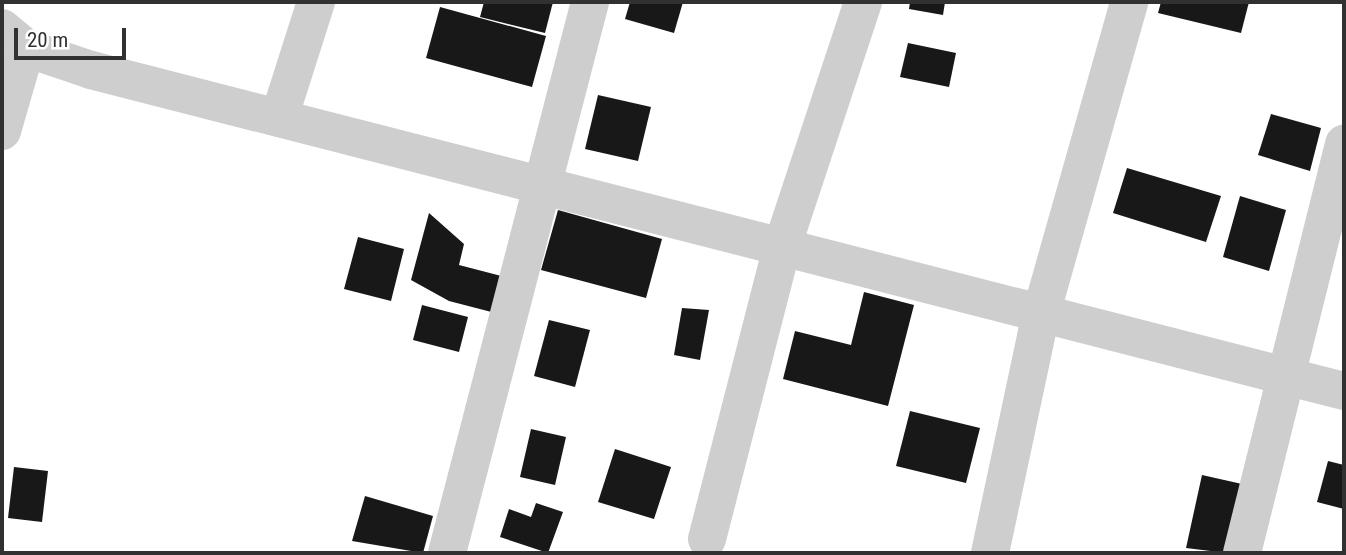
<!DOCTYPE html>
<style>
body{margin:0}
#map{position:relative;width:1346px;height:555px;overflow:hidden;background:#fff;font-family:"Roboto Condensed",sans-serif}
div>[style]{position:absolute}
.building>*{inset:0;background:#181818}
.minor>*{height:38px;margin:-19px;padding:0 19px;transform-origin:19px;border-radius:19px;background:#cecece}
span{translate:-50% -50%;white-space:nowrap;text-align:center;line-height:1.15;-webkit-text-stroke:7px #fff;paint-order:stroke}
.frame{position:absolute;inset:0;border:4px solid #313131;pointer-events:none}
.scale{position:absolute;left:14px;top:28px;width:112px;height:32px;box-sizing:border-box;border:4px solid #313131;border-top:0;padding-left:9px;font-size:21px;line-height:24px;white-space:nowrap;color:#313131;-webkit-text-stroke:5px #fff;paint-order:stroke}
</style>
<div id="map">
<div class="building">
<div style="clip-path:polygon(484px 2px,553px 2px,545px 33px,480px 17px)"></div>
<div style="clip-path:polygon(630px 2px,683px 2px,674px 33px,625px 19px)"></div>
<div style="clip-path:polygon(910px 2px,945px 2px,943px 15px,909px 9px)"></div>
<div style="clip-path:polygon(1161px 2px,1249px 2px,1241px 33px,1158px 13px)"></div>
<div style="clip-path:polygon(440px 7px,546px 36px,532px 87px,426px 58px)"></div>
<div style="clip-path:polygon(908px 43px,956px 53px,949px 87px,900px 77px)"></div>
<div style="clip-path:polygon(598px 95px,651px 107px,638px 161px,585px 149px)"></div>
<div style="clip-path:polygon(1271px 114px,1321px 128px,1310px 171px,1258px 155px)"></div>
<div style="clip-path:polygon(1127px 168px,1221px 196px,1206px 242px,1113px 213px)"></div>
<div style="clip-path:polygon(1240px 196px,1286px 210px,1269px 271px,1223px 257px)"></div>
<div style="clip-path:polygon(558px 210px,662px 239px,646px 298px,541px 270px)"></div>
<div style="clip-path:polygon(429px 213px,464px 244px,459px 265px,513px 279px,503px 315px,449px 301px,411px 280px)"></div>
<div style="clip-path:polygon(358px 237px,404px 249px,391px 301px,344px 289px)"></div>
<div style="clip-path:polygon(864px 292px,914px 305px,888px 406px,783px 379px,795px 331px,851px 345px)"></div>
<div style="clip-path:polygon(422px 305px,468px 317px,459px 352px,413px 340px)"></div>
<div style="clip-path:polygon(682px 308px,709px 310px,700px 360px,674px 355px)"></div>
<div style="clip-path:polygon(549px 320px,590px 330px,575px 387px,534px 376px)"></div>
<div style="clip-path:polygon(910px 411px,980px 428px,966px 483px,896px 466px)"></div>
<div style="clip-path:polygon(531px 429px,566px 437px,555px 485px,520px 477px)"></div>
<div style="clip-path:polygon(615px 449px,671px 467px,654px 519px,598px 502px)"></div>
<div style="clip-path:polygon(1328px 461px,1344px 465px,1344px 509px,1317px 502px)"></div>
<div style="clip-path:polygon(14px 467px,48px 471px,42px 522px,8px 518px)"></div>
<div style="clip-path:polygon(1202px 475px,1242px 484px,1227px 553px,1186px 548px)"></div>
<div style="clip-path:polygon(365px 496px,433px 516px,423px 553px,352px 541px)"></div>
<div style="clip-path:polygon(536px 503px,563px 512px,548px 553px,500px 537px,509px 509px,531px 517px)"></div>
</div>
<div class="minor">
<div style="left:2px;top:28px;width:31px;rotate:40deg"></div>
<div style="left:26px;top:48px;width:69px;rotate:18.7deg"></div>
<div style="left:91px;top:70px;width:1293px;rotate:14.37deg"></div>
<div style="left:279px;top:118px;width:122px;rotate:-72.3deg"></div>
<div style="left:2px;top:131px;width:86px;rotate:-73.9deg"></div>
<div style="left:707px;top:539px;width:301px;rotate:-75.6deg"></div>
<div style="left:782px;top:247px;width:258px;rotate:-71.7deg"></div>
<div style="left:447px;top:553px;width:569px;rotate:-75.45deg"></div>
<div style="left:990px;top:553px;width:244px;rotate:-78deg"></div>
<div style="left:1041px;top:314px;width:324px;rotate:-74.2deg"></div>
<div style="left:1242px;top:553px;width:422px;rotate:-76deg"></div>
</div>
<div class="frame"></div>
<div class="scale">20 m</div>
</div>
